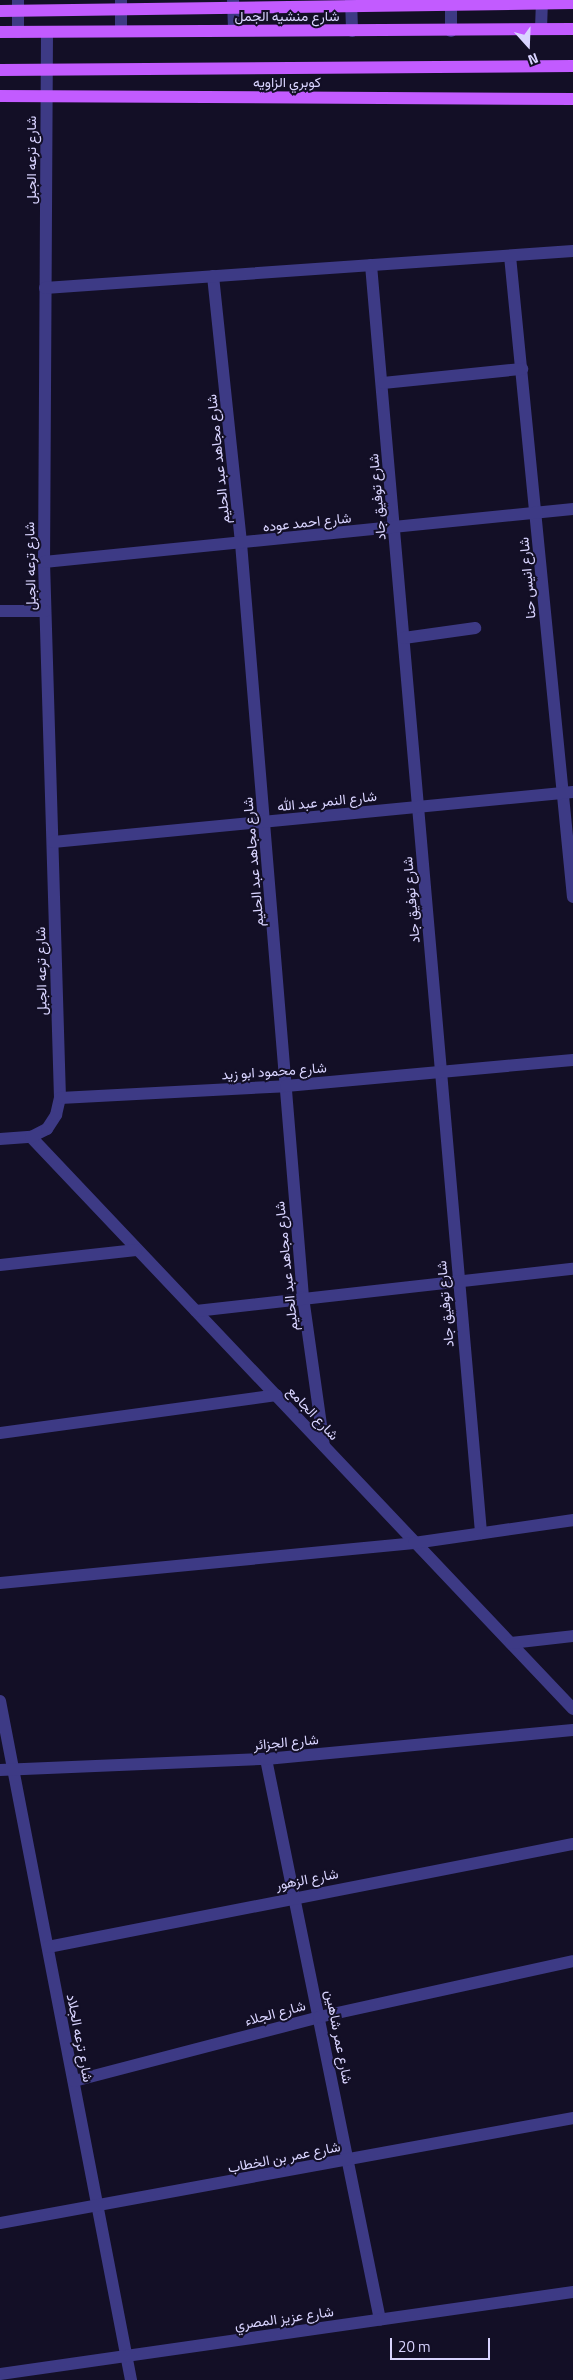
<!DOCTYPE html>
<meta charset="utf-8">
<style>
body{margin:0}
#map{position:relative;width:573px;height:2380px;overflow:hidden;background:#130f26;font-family:"Titillium Web",Vazirmatn,sans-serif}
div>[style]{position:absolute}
.minor>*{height:12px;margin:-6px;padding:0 6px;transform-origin:6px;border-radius:6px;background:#3d3a85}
.major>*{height:12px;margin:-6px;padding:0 6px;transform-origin:6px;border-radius:6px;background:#c25bff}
.major-bridge>*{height:12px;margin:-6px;padding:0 6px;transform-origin:6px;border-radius:6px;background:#c25bff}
span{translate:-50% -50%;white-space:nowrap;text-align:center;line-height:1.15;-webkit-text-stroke:4px #130f26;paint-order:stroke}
.street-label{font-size:14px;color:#d9d4ff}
.north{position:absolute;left:503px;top:20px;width:50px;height:50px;-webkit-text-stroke:4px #130f26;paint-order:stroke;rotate:160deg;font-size:14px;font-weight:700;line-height:20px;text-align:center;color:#d9d4ff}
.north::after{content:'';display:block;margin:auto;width:18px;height:22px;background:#d9d4ff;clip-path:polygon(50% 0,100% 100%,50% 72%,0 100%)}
.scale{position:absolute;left:390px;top:2338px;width:100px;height:22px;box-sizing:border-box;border:2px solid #d9d4ff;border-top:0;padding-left:6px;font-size:15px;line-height:18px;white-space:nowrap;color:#d9d4ff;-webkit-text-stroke:4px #130f26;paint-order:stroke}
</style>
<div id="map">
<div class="minor">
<div style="left:18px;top:0;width:32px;rotate:90deg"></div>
<div style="left:233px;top:0;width:30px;rotate:88deg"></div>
<div style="left:351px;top:0;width:31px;rotate:88deg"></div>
<div style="left:451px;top:0;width:31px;rotate:90deg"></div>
<div style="left:541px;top:29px;width:29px;rotate:-88deg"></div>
<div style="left:121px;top:30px;width:30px;rotate:-90deg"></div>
<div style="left:47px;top:32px;width:530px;rotate:90.32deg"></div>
<div style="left:44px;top:562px;width:536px;rotate:88.29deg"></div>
<div style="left:510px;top:256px;width:644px;rotate:84.39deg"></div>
<div style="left:371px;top:265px;width:1273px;rotate:85.04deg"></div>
<div style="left:213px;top:276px;width:268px;rotate:84deg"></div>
<div style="left:241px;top:543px;width:757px;rotate:85.3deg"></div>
<div style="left:303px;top:1297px;width:150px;rotate:82deg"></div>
<div style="left:45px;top:288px;width:529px;rotate:-4.01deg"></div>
<div style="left:383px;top:383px;width:140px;rotate:-5.8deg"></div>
<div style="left:44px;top:562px;width:532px;rotate:-5.72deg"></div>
<div style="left:0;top:611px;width:45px"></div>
<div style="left:404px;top:638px;width:72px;rotate:-8deg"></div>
<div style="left:53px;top:842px;width:522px;rotate:-5.49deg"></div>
<div style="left:31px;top:1137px;width:788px;rotate:46.54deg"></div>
<div style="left:0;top:1139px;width:31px;rotate:-4deg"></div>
<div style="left:31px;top:1137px;width:18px;rotate:-27deg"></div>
<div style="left:47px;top:1129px;width:17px;rotate:-57deg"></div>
<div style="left:56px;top:1115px;width:17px;rotate:-77deg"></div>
<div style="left:60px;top:1098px;width:226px;rotate:-3deg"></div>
<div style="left:286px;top:1086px;width:288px;rotate:-5.2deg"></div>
<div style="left:0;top:1265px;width:137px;rotate:-6.3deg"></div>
<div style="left:196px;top:1311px;width:379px;rotate:-6.4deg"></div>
<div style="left:0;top:1433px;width:279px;rotate:-7.8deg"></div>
<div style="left:0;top:1583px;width:416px;rotate:-5.5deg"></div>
<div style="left:414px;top:1543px;width:161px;rotate:-8.2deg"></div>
<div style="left:511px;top:1643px;width:62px;rotate:-6.4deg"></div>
<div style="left:0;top:1701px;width:692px;rotate:79.08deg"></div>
<div style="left:266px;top:1759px;width:572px;rotate:78.51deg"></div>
<div style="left:0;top:1770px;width:266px;rotate:-2.4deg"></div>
<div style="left:266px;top:1759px;width:308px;rotate:-5.4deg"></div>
<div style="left:48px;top:1947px;width:535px;rotate:-11.1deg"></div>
<div style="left:74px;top:2081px;width:253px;rotate:-14.6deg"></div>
<div style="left:319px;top:2017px;width:260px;rotate:-12.4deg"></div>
<div style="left:0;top:2223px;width:583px;rotate:-10.38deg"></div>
<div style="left:0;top:2374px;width:579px;rotate:-8.14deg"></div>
</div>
<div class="major">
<div style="left:0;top:32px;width:573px;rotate:-0.3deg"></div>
<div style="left:0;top:70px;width:573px;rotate:-0.4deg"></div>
</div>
<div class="major-bridge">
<div style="left:0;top:11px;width:573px;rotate:-0.8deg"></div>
<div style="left:0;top:96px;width:573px;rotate:0.3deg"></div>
</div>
<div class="street-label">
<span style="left:287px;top:16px">شارع منشيه الجمل</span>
<span style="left:287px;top:82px">كوبري الزاويه</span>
<span style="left:31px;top:160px;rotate:-90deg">شارع ترعه الجبل</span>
<span style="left:218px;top:459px;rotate:-96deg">شارع مجاهد عبد الحليم</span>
<span style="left:377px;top:497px;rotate:-95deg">شارع توفيق جاد</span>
<span style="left:307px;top:522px;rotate:-6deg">شارع احمد عوده</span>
<span style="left:30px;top:566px;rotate:-91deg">شارع ترعه الجبل</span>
<span style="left:527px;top:578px;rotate:-95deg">شارع انيس حنا</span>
<span style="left:327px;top:801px;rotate:-6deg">شارع النمر عبد الله</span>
<span style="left:253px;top:862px;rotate:-95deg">شارع مجاهد عبد الحليم</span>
<span style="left:411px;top:900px;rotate:-95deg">شارع توفيق جاد</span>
<span style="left:41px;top:971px;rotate:-91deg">شارع ترعه الجبل</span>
<span style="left:274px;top:1071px;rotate:-4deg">شارع محمود ابو زيد</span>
<span style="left:286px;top:1266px;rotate:-96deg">شارع مجاهد عبد الحليم</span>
<span style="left:445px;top:1304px;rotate:-95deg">شارع توفيق جاد</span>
<span style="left:313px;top:1413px;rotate:47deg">شارع الجامع</span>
<span style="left:286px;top:1742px;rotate:-5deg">شارع الجزائر</span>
<span style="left:307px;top:1879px;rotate:-11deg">شارع الزهور</span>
<span style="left:275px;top:2013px;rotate:-15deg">شارع الجلاء</span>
<span style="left:339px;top:2037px;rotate:79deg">شارع عمر شاهين</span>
<span style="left:80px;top:2038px;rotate:79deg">شارع ترعه الجلاد</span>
<span style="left:284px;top:2157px;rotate:-11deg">شارع عمر بن الخطاب</span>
<span style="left:284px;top:2318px;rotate:-8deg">شارع عزيز المصري</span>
</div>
<div class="north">N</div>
<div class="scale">20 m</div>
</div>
